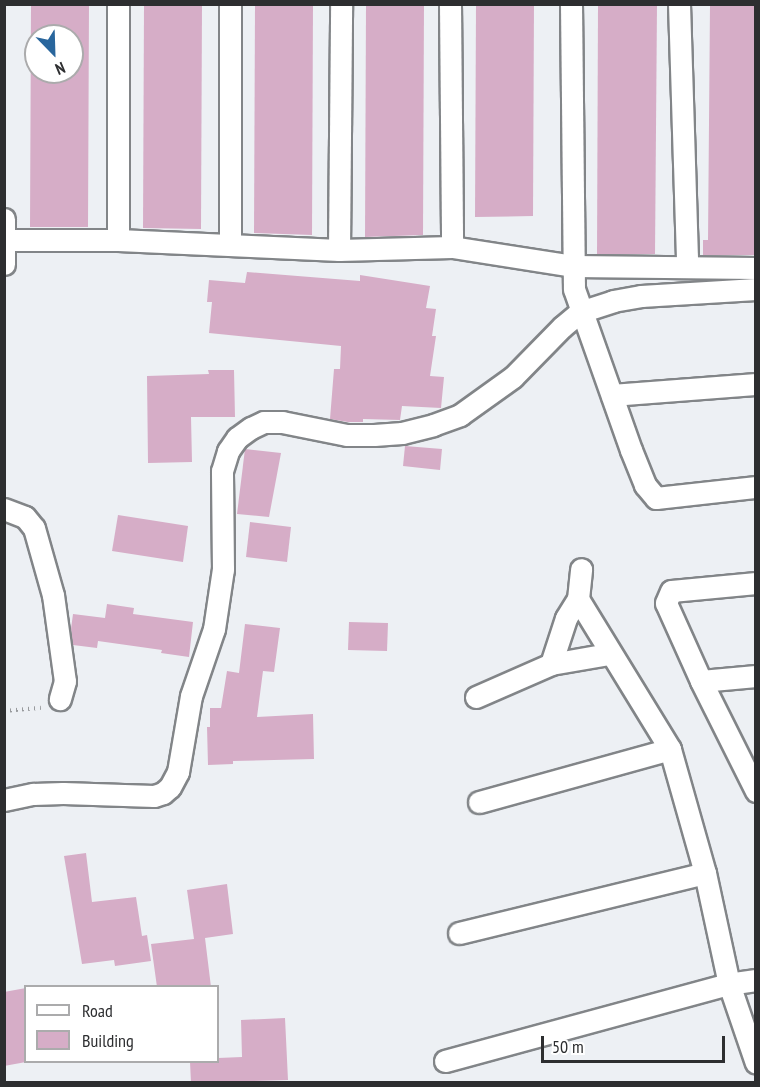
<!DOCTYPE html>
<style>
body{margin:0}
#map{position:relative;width:760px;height:1087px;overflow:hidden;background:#edf0f4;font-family:"PT Sans Narrow",sans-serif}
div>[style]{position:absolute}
.building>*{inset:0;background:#d6adc7}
.path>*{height:4px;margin-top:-2px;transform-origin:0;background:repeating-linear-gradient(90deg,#989a9d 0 1.5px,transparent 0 6px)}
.roads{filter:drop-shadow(2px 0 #828588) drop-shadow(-2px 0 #828588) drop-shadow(0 2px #828588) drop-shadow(0 -2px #828588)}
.street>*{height:21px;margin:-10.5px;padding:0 10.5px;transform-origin:10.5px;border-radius:10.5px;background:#fff}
span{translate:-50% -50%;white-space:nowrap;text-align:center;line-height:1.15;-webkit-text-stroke:4.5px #fff;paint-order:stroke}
.frame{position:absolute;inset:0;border:6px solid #2d2e30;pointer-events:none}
.legend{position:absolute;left:24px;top:985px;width:195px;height:78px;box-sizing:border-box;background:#fff;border:2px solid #ababac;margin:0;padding:8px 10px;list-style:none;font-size:18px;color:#2d2e30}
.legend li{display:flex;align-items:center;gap:12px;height:30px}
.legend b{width:30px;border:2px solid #ababac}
.north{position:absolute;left:24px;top:24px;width:60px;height:60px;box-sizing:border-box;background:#fff;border:2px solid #ababac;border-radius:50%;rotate:157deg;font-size:16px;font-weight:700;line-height:24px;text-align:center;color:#2d2e30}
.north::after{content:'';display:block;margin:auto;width:21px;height:27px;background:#29669d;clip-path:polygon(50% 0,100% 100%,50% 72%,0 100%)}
.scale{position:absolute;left:541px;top:1036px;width:184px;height:27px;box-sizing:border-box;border:3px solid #2d2e30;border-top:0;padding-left:8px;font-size:18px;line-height:21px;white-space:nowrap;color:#2d2e30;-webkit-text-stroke:4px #fff;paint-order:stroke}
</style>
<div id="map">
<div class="building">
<div style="clip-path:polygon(evenodd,31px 4px,89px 4px,88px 227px,30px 227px,31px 4px,36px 36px,72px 36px,72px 72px,36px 72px,36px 36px)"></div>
<div style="clip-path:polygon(144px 4px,202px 4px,201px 229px,143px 228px)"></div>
<div style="clip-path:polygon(255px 4px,313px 4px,312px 235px,254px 233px)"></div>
<div style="clip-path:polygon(366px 4px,424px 4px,423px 235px,365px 237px)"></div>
<div style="clip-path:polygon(476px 4px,534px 4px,533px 216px,475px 217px)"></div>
<div style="clip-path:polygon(710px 4px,756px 4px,756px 255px,703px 255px,703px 240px,708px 240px)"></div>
<div style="clip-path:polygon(598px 5px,657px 5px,655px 254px,597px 254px)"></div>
<div style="clip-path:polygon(247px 272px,360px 281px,360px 275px,430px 286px,426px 308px,436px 309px,432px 336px,436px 336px,430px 376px,444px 377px,441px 408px,402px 406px,400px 420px,363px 419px,363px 422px,348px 422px,330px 419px,334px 369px,340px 369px,341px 346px,209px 333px,212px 302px,207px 302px,209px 280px,245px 283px)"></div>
<div style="clip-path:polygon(208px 370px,234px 370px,235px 417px,191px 417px,192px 462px,148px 463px,147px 376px,209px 374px)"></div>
<div style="clip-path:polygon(405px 446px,442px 449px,440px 470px,403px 466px)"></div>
<div style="clip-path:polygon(245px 449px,281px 453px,269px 517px,237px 514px)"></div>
<div style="clip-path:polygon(118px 515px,188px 526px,183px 562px,112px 551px)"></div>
<div style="clip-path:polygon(250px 522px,291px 527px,287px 562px,246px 557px)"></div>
<div style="clip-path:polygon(107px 604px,134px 608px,133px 614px,193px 622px,189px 657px,161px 653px,162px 650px,98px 641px,97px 648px,73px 645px,71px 629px,73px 614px,105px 618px)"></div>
<div style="clip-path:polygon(349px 622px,388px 623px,387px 651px,348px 650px)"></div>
<div style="clip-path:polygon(245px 624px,280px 628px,274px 672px,263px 671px,257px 717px,313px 714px,314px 759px,233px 761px,233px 764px,208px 765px,207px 727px,210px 727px,210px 708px,221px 708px,227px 671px,239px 673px)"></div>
<div style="clip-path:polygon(86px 853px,92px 902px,136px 897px,142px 936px,147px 935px,151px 961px,115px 966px,114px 960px,82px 964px,64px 856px)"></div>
<div style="clip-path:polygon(227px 884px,233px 934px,205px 938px,211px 987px,157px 987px,151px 944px,194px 939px,187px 890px)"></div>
<div style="clip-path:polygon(26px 988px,26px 1062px,4px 1066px,4px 992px)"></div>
<div style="clip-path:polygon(285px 1018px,288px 1080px,191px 1083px,190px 1062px,218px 1062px,218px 1058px,242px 1057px,241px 1020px)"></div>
</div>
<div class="path">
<div style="left:4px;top:711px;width:37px;rotate:-5deg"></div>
</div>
<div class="roads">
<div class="street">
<div style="left:118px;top:4px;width:236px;rotate:90deg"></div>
<div style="left:450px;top:4px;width:243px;rotate:89.5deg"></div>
<div style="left:452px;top:247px;width:122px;rotate:8.9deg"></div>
<div style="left:573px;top:266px;width:183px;rotate:0.6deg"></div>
<div style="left:571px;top:4px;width:285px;rotate:89.4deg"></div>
<div style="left:574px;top:289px;width:171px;rotate:70.5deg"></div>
<div style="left:631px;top:450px;width:38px;rotate:68deg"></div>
<div style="left:645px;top:485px;width:17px;rotate:50deg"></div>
<div style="left:656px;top:498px;width:101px;rotate:-6.3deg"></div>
<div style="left:679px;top:4px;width:261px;rotate:88.2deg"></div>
<div style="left:4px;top:219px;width:45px;rotate:90deg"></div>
<div style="left:4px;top:240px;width:114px"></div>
<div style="left:118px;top:240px;width:221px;rotate:2.6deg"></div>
<div style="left:339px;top:250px;width:113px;rotate:-1.5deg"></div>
<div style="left:230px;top:245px;width:241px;rotate:-90deg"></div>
<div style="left:339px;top:250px;width:246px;rotate:-89.5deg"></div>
<div style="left:612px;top:395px;width:144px;rotate:-4.4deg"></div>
<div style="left:4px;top:509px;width:22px;rotate:21deg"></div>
<div style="left:25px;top:517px;width:14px;rotate:51deg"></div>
<div style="left:34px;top:528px;width:70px;rotate:74.2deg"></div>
<div style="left:53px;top:595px;width:87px;rotate:82.1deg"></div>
<div style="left:65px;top:681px;width:19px;rotate:106deg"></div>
<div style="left:756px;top:583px;width:85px;rotate:174.6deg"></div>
<div style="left:671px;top:591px;width:13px;rotate:113deg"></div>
<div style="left:666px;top:603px;width:85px;rotate:65.8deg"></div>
<div style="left:701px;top:681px;width:55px;rotate:-5.2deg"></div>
<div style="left:551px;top:664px;width:48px;rotate:-71.9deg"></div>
<div style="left:566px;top:618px;width:22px;rotate:-58deg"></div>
<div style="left:701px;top:681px;width:123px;rotate:63.4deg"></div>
<div style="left:476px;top:697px;width:82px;rotate:-23.7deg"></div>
<div style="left:551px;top:664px;width:59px;rotate:-9.8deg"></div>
<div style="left:4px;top:800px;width:30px;rotate:-12deg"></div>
<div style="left:33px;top:794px;width:30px;rotate:-2deg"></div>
<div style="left:63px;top:793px;width:91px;rotate:1.9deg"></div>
<div style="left:154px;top:796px;width:9px;rotate:-18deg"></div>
<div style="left:163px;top:793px;width:9px;rotate:-41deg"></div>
<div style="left:170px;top:787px;width:17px;rotate:-62deg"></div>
<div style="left:178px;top:772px;width:77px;rotate:-80.3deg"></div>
<div style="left:191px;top:696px;width:71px;rotate:-71.1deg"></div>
<div style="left:214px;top:629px;width:61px;rotate:-81.5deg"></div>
<div style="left:223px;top:569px;width:98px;rotate:-90.6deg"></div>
<div style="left:222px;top:471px;width:21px;rotate:-73deg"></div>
<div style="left:228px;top:451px;width:16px;rotate:-55deg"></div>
<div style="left:237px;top:438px;width:17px;rotate:-36deg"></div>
<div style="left:251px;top:428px;width:14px;rotate:-25deg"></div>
<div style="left:264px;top:422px;width:18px"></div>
<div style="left:282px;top:422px;width:66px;rotate:11.3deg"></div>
<div style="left:347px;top:435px;width:27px"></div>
<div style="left:374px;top:435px;width:28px;rotate:-4deg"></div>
<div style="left:402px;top:433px;width:32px;rotate:-14deg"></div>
<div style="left:433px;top:425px;width:29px;rotate:-20deg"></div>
<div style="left:460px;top:415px;width:65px;rotate:-35.6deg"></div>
<div style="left:513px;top:377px;width:70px;rotate:-45.6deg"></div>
<div style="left:562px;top:327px;width:23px;rotate:-40deg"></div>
<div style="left:580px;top:312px;width:35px;rotate:-18deg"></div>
<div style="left:613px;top:301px;width:28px;rotate:-10deg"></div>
<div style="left:641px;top:296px;width:115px;rotate:-3.5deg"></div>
<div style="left:479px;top:802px;width:198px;rotate:-15.5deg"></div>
<div style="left:459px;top:933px;width:253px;rotate:-13.7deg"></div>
<div style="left:756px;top:980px;width:27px;rotate:172deg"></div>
<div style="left:729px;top:984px;width:83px;rotate:71.1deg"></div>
<div style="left:445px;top:1061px;width:294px;rotate:-15.2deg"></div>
<div style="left:729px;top:984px;width:114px;rotate:-102.2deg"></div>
<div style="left:705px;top:873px;width:129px;rotate:-105.8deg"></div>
<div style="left:670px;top:749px;width:176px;rotate:-121.5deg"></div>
<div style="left:578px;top:599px;width:30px;rotate:-84deg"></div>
</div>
</div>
<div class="frame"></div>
<ul class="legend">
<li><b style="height:8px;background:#fff"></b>Road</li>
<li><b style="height:16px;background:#d6adc7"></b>Building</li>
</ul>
<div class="north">N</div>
<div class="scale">50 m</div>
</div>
